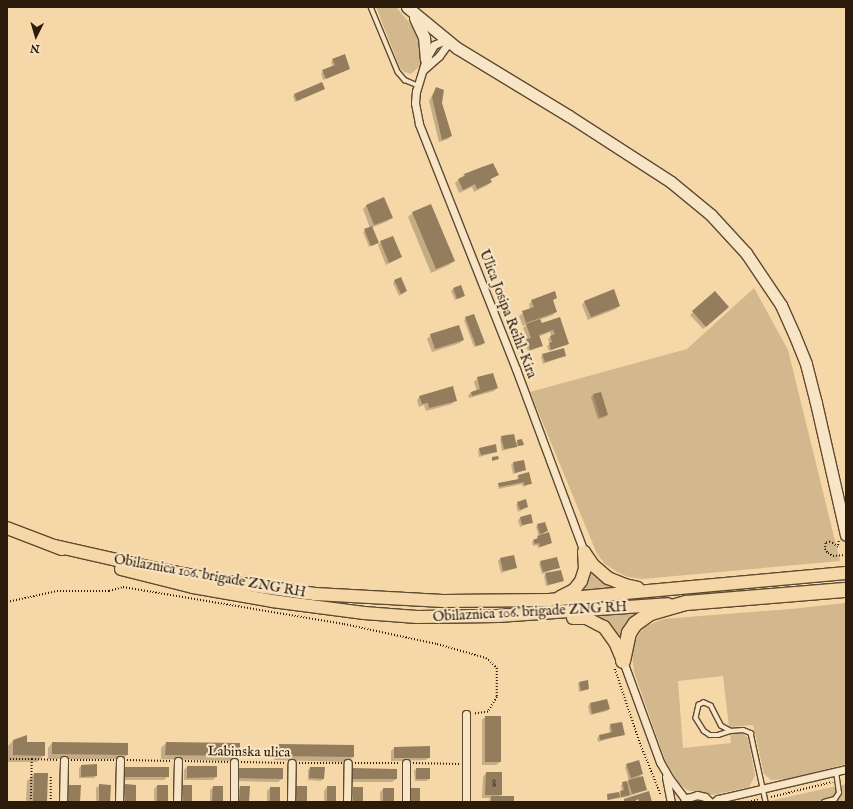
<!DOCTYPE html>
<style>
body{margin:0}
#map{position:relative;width:853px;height:809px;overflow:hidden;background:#f5d7a8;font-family:"IM FELL English",serif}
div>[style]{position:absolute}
.green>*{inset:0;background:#d3b78d}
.shadow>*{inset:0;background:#0003}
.building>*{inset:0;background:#947d5d}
.path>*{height:1.5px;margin-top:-0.75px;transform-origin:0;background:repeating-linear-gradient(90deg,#2b1b0b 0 1px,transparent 0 3px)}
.roads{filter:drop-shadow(1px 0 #5e4a32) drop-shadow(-1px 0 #5e4a32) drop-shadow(0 1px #5e4a32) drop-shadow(0 -1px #5e4a32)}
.lane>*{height:3.5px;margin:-1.75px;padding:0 1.75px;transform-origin:1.75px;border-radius:1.75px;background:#f8e5c6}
.street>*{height:7px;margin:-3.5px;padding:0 3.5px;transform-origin:3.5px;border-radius:3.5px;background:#f8e5c6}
.secondary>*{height:11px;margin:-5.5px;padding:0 5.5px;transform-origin:5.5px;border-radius:5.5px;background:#f8e5c6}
.primary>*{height:12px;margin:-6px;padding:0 6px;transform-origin:6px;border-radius:6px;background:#f5d7a8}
.highway>*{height:14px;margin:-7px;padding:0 7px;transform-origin:7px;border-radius:7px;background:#f5d7a8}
span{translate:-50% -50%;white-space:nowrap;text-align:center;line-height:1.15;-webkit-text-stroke:4px #f8e5c6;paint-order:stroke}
.number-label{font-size:12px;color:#453420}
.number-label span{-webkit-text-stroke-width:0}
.street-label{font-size:14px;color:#2b1b0b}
.frame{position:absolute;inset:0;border:8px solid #2b1b0b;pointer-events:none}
.north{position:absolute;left:16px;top:16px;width:40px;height:40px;-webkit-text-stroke:3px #f8e5c6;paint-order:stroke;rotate:185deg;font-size:11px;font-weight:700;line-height:16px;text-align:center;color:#2b1b0b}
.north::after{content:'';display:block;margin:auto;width:14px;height:18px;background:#2b1b0b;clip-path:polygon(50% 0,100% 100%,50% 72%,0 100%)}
</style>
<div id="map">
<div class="green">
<div style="clip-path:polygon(376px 7px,396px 7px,417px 32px,421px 40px,423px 58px,421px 65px,411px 74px,404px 72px,400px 68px)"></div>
<div style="clip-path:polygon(754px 288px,788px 350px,840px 561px,642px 579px,628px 577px,617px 572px,605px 564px,597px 554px,530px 392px,687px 349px)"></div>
<div style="clip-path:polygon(588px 564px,622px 588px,573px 594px)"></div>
<div style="clip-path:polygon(846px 603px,846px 764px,790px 779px,771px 780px,764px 774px,753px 725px,729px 727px,723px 676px,678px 681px,683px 748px,731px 743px,730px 734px,742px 733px,748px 738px,755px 775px,749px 787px,713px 795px,687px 790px,679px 783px,665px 760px,634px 672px,632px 654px,636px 639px,644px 627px,663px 619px,791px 609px)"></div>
<div style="clip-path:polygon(647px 611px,622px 641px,593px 615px)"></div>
<div style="clip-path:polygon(846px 784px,846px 802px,765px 802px)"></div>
</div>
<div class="shadow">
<div style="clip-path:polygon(333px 60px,349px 69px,323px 80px,321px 73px,333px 67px,331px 62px)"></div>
<div style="clip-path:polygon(436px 88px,451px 136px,448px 139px,439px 142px,429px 101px)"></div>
<div style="clip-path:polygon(324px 89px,295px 102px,293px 96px,295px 94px)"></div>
<div style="clip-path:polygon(484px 166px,498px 175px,490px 180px,491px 182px,488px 185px,474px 192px,472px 187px,459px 193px,455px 183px,465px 174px)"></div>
<div style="clip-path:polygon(384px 199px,391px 217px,388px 221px,371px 228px,378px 242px,369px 247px,363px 232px,370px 228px,363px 209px,366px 206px)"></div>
<div style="clip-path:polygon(413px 213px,454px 261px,449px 265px,431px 273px,408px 217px)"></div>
<div style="clip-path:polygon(381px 242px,401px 257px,386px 265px,378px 245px)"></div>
<div style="clip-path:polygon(395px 281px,406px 291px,404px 293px,399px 296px,393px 283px)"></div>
<div style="clip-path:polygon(453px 289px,464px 296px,455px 300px,451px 291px)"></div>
<div style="clip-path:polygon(556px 298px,552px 301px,556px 311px,553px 315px,539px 320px,541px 325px,559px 318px,568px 343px,549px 351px,547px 346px,550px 344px,548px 339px,551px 336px,550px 332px,538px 337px,541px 346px,528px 352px,525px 342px,528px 340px,523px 328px,528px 324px,523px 326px,519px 316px,530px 309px,529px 304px,532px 301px)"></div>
<div style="clip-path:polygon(585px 301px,619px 306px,616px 309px,588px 320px,582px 305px)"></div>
<div style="clip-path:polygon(725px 310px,703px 329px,690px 315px,693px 312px)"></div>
<div style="clip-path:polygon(466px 318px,484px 343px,482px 345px,474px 347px,464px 320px)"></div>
<div style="clip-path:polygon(431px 335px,463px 340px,460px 343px,432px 352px,427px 339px)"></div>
<div style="clip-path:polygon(543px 355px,565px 356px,543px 364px,541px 357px)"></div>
<div style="clip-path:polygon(478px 378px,497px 388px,494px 391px,469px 398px,468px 396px,471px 392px,477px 391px,474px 382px)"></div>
<div style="clip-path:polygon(593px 395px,607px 415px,605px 417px,598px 419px,591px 397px)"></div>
<div style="clip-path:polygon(420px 396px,456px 400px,452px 404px,426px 411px,424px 405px,419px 407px,417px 400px)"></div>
<div style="clip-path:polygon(502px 437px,515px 443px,522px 440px,522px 445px,502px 451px,500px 439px)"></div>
<div style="clip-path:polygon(480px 448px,496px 452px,479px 457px,478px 450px)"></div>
<div style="clip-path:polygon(513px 463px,525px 470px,513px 474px,511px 465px)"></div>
<div style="clip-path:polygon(528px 474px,531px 483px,528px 485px,523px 487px,522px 484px,498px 489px,499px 484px,517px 480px,518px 476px)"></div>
<div style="clip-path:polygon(518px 503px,527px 507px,518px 512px,516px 505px)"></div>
<div style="clip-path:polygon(520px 518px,532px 522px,520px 527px,518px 520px)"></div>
<div style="clip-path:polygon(538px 525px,546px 531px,542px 536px,551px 543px,538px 548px,537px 545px,533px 546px,532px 542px,539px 537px,536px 527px)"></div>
<div style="clip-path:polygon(500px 559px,516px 568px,501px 573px,498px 561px)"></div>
<div style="clip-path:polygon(541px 562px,559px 567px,542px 574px,539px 564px)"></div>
<div style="clip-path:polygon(547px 573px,563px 581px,546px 586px,544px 576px)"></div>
<div style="clip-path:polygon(580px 682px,588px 689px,579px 692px,578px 684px)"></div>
<div style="clip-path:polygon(607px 700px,609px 709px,607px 711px,590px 715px,588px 706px,590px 704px)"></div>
<div style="clip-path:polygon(485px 717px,500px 762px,496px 765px,482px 765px,482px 720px)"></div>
<div style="clip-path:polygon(611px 725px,624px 734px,598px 742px,597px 738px,599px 736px,610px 733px,609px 727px)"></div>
<div style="clip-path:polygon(14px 740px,26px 743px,44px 755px,37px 762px,7px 762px,7px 747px)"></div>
<div style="clip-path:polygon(52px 743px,127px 755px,122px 759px,48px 759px,48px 748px)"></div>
<div style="clip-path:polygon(166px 743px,239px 756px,234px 761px,161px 759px,161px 748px)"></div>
<div style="clip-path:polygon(279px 745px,353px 746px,353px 757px,348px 762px,274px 760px,275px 750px)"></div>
<div style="clip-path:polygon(394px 748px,429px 757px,426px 760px,391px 761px,391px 751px)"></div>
<div style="clip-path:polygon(96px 765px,96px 776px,94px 778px,79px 778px,79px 768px,81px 766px)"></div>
<div style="clip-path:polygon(627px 765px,642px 774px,637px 779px,646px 790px,627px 797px,607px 800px,607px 795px,618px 793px,619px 794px,622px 792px,621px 785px,629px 781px,625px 767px)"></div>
<div style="clip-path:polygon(187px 767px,216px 777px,213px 780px,184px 780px,184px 770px)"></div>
<div style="clip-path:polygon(124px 768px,167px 777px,164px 780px,121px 780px,121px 771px)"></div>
<div style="clip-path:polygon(310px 768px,323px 779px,321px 781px,308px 780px,308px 770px)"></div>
<div style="clip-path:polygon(352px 769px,396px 779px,392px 782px,349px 782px,349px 773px)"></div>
<div style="clip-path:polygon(416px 769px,429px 779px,427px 781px,415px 781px,414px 771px)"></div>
<div style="clip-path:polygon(233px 772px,282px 779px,278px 782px,233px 781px)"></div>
<div style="clip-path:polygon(486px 773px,501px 773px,501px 795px,498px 797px,513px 802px,488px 802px,490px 798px,482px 798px,483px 777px)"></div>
<div style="clip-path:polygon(34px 774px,47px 774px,46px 802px,26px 802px,27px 781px)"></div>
<div style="clip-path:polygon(100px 785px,109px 802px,96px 802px,96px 788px)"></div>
<div style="clip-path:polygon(126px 785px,135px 802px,122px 802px,122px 789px)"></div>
<div style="clip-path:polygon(69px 786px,80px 786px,79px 802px,65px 802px,66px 789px)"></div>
<div style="clip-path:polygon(157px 786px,167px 802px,154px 802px,154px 789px)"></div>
<div style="clip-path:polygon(183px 786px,191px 802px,180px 802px,180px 789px)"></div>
<div style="clip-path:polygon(213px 787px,222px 802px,210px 802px,210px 790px)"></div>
<div style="clip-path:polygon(240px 787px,248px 802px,236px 802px,237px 790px)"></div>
<div style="clip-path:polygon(296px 787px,306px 802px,293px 802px,293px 791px)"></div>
<div style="clip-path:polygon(327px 787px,335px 802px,324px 802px,324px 791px)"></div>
<div style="clip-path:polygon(270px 788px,279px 802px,267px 802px,267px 791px)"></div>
<div style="clip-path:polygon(354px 788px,362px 802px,351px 802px,351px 792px)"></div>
<div style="clip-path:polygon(383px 789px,393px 802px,380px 802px,380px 792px)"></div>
</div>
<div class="building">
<div style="clip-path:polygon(345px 54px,350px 69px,326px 79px,322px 70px,335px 65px,332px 59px)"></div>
<div style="clip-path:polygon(322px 82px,325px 89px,297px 101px,294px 94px)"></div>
<div style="clip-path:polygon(436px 87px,444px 90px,442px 103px,452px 136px,442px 140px,432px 97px)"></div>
<div style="clip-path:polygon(493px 163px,499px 175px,490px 179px,492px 182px,477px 189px,475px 184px,463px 190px,458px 179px,465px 176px,464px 174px)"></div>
<div style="clip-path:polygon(384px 197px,393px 218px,374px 225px,366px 205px)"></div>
<div style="clip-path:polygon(431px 204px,455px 261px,436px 269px,412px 212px)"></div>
<div style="clip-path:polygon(372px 226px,379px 243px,371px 246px,364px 229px)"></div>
<div style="clip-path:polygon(393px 236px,402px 257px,389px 263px,380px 241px)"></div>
<div style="clip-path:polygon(401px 277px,407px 291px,401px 294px,394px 280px)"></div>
<div style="clip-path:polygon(461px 285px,465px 296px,457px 299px,453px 288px)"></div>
<div style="clip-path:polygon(614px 289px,620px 306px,591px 317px,584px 301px)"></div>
<div style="clip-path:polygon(555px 291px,557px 298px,553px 300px,557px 312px,526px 323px,522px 311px,534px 307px,531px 300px)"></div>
<div style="clip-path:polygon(715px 291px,729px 307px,706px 327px,692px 311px)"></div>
<div style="clip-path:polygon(474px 314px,485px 343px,476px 346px,465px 317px)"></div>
<div style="clip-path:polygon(560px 317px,569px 344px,551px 350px,549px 343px,552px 342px,550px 336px,555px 334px,553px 330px,539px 335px,543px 346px,530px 350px,526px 339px,531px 338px,526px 324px,540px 319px,542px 323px)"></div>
<div style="clip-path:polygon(459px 325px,464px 340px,435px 349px,430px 334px)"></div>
<div style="clip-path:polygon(564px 348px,566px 356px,545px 362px,542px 354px)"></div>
<div style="clip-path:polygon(493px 373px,498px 388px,472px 396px,471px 392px,480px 389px,477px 377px)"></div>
<div style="clip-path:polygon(453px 386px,457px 401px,429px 408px,428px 403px,422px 404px,419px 396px)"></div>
<div style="clip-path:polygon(601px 392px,608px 415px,600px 417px,593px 394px)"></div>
<div style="clip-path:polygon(514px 434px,517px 447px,504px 449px,501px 436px)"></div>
<div style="clip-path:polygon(522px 439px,524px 445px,518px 446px,517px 440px)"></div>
<div style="clip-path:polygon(496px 444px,497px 452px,481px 455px,479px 448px)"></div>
<div style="clip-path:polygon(498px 456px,499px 459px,492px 461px,492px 457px)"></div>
<div style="clip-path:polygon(524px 460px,526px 470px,515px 473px,513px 462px)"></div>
<div style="clip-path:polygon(529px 472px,532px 484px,524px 485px,524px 482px,499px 487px,498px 483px,519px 479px,518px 475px)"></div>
<div style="clip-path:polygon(526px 499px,528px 507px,520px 510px,517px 502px)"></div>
<div style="clip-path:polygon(531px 514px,533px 523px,522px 525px,520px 517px)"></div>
<div style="clip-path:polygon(545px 522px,548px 531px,540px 534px,537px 524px)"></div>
<div style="clip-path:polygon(549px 532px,552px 543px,540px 547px,539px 543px,535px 544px,533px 540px,538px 538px,537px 536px)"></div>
<div style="clip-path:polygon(514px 555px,517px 568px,503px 571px,500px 558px)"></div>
<div style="clip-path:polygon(557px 557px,560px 568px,543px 572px,540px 561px)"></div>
<div style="clip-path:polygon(561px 570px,564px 581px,548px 585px,545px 573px)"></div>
<div style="clip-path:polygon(588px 680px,589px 689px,581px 691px,579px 682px)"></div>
<div style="clip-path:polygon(607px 699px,610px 709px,592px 714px,590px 703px)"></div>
<div style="clip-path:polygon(485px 716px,501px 716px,501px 762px,485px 762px)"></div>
<div style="clip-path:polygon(622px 722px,625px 735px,600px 740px,599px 735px,612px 732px,610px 724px)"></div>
<div style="clip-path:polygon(27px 735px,27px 742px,45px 742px,45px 756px,13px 755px,13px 740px)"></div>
<div style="clip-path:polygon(52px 742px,128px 743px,128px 755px,52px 754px)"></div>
<div style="clip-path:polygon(166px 742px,240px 743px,240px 756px,165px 755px)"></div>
<div style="clip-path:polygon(279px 744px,354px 745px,354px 757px,279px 756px)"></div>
<div style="clip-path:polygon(430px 746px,430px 758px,394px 758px,394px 747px)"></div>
<div style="clip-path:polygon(639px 760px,643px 774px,631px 778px,626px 764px)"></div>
<div style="clip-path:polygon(97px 764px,97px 776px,81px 777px,81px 765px)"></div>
<div style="clip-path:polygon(187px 766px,217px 766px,217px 777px,187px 778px)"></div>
<div style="clip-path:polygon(124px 767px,169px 767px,169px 777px,124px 777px)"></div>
<div style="clip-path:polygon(310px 767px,325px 767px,324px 779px,309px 778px)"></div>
<div style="clip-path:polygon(236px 768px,283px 768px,283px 779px,236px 778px)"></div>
<div style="clip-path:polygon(352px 768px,397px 769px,397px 779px,352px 779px)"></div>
<div style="clip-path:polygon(416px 768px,430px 768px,430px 779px,416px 779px)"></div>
<div style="clip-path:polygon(486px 772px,502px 772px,502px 795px,485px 795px)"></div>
<div style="clip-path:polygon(34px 773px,48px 773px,47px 802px,33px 802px)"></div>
<div style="clip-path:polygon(643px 776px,647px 790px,632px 794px,628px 780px)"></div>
<div style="clip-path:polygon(627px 781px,630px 795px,621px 797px,620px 791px,624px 790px,622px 782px)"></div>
<div style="clip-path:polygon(99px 784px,111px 785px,110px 802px,99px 802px)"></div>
<div style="clip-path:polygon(125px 784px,136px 785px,136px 802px,125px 802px)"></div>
<div style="clip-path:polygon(69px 785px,81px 785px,80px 802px,68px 802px)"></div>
<div style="clip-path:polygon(157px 785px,168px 785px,168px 802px,157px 802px)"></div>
<div style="clip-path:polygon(183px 785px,192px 785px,192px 802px,183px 802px)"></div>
<div style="clip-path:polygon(213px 786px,223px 786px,223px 802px,212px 802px)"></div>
<div style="clip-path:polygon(240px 786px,250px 786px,249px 802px,239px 802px)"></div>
<div style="clip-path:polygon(296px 786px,307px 786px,307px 802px,296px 802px)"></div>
<div style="clip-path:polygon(327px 786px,336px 786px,336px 802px,327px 802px)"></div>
<div style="clip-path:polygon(270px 787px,280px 787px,280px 802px,270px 802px)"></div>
<div style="clip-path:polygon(353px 787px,363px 787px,363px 802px,353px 802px)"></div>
<div style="clip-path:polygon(383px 788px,394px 788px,394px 802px,383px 802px)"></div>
<div style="clip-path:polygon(410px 788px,420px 788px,420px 802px,410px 802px)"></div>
<div style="clip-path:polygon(649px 791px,652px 802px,639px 802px,638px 799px,634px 802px,624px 802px,624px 799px)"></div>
<div style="clip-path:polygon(619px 792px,620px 797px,608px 800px,607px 794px)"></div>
<div style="clip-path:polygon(491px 796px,514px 796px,514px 802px,491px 802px)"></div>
</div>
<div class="path">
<div style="left:839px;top:541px;width:6px;rotate:99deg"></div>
<div style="left:838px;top:547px;width:9px;rotate:-148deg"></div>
<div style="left:830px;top:542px;width:4px;rotate:166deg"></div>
<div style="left:826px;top:543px;width:6px;rotate:99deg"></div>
<div style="left:825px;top:549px;width:5px;rotate:53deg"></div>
<div style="left:828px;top:553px;width:6px;rotate:31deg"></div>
<div style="left:833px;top:556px;width:13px;rotate:-4deg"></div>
<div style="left:7px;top:602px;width:51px;rotate:-12.4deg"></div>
<div style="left:57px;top:591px;width:52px"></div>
<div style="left:109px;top:591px;width:15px;rotate:-16deg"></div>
<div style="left:123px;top:587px;width:224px;rotate:9.5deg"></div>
<div style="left:344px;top:624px;width:95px;rotate:12.1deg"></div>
<div style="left:437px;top:644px;width:51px;rotate:15.9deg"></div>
<div style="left:486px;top:658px;width:15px;rotate:42deg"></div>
<div style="left:497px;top:668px;width:29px;rotate:90deg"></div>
<div style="left:497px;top:697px;width:17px;rotate:121deg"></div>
<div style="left:488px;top:712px;width:14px;rotate:172deg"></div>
<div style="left:615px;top:669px;width:78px;rotate:71.3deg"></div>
<div style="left:640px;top:743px;width:56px;rotate:68deg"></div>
<div style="left:7px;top:759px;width:25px"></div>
<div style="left:32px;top:759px;width:43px;rotate:91.3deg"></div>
<div style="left:32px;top:759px;width:26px;rotate:2deg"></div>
<div style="left:71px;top:760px;width:43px"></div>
<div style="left:127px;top:760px;width:45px;rotate:1.3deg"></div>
<div style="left:185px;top:761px;width:43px;rotate:1.3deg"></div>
<div style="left:241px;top:762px;width:45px;rotate:1.3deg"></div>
<div style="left:299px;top:763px;width:43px"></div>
<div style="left:355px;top:763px;width:45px"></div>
<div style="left:413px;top:763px;width:46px;rotate:1.2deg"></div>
<div style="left:51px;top:777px;width:25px;rotate:90deg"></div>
<div style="left:771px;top:797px;width:63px;rotate:-13.8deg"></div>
<div style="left:748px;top:802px;width:11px;rotate:-15deg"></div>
</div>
<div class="roads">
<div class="lane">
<div style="left:371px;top:7px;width:70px;rotate:67.4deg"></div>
<div style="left:398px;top:72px;width:11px;rotate:49deg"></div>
<div style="left:405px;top:80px;width:13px;rotate:23deg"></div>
<div style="left:730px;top:731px;width:10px;rotate:-151deg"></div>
<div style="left:721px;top:726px;width:22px;rotate:-117deg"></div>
<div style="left:711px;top:706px;width:8px;rotate:-157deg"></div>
<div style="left:704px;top:703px;width:5px;rotate:158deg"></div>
<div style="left:699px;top:705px;width:13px;rotate:103deg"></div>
<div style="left:696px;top:718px;width:15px;rotate:58deg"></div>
<div style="left:704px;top:731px;width:7px;rotate:34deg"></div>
<div style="left:710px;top:735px;width:8px"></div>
<div style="left:718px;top:735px;width:13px;rotate:-18deg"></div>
<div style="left:730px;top:731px;width:13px;rotate:-4deg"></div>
<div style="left:743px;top:730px;width:9px;rotate:21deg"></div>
<div style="left:751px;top:733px;width:71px;rotate:77.7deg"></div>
<div style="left:824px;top:802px;width:11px;rotate:-15deg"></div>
<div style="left:835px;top:799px;width:7px;rotate:-56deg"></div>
<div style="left:839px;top:793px;width:21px;rotate:-98deg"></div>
</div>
<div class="street">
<div style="left:423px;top:70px;width:21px;rotate:-41deg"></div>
<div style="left:439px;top:56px;width:17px;rotate:-54deg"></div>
<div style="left:449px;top:42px;width:6px;rotate:-171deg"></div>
<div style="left:443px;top:41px;width:10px;rotate:156deg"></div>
<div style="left:434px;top:45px;width:16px;rotate:120deg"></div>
<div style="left:426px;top:59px;width:34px;rotate:107deg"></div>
<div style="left:416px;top:91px;width:12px;rotate:95deg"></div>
<div style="left:415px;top:103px;width:21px;rotate:79deg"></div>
<div style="left:419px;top:124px;width:264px;rotate:68.4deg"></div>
<div style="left:516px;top:369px;width:195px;rotate:69.6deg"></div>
<div style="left:623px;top:661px;width:108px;rotate:69.9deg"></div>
<div style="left:660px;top:762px;width:20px;rotate:60deg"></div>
<div style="left:670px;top:779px;width:26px;rotate:53deg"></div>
<div style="left:666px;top:777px;width:25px;rotate:79deg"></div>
<div style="left:63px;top:802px;width:42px;rotate:-88.6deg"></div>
<div style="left:119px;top:802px;width:42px;rotate:-88.6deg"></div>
<div style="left:177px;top:802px;width:41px;rotate:-88.6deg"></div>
<div style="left:234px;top:802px;width:40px;rotate:-90deg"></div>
<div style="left:291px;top:802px;width:39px;rotate:-89deg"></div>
<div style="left:347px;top:802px;width:39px;rotate:-89deg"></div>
<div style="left:406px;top:802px;width:39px;rotate:-90deg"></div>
<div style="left:466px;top:802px;width:88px;rotate:-90deg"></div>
<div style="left:684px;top:802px;width:6px;rotate:-45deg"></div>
<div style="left:688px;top:798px;width:9px;rotate:-18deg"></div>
<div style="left:697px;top:795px;width:8px;rotate:14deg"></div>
<div style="left:705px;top:797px;width:7px;rotate:45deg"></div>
<div style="left:714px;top:802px;width:5px;rotate:-37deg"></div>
<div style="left:718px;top:799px;width:131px;rotate:-13.2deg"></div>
</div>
<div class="secondary">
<div style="left:407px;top:7px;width:65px;rotate:39.4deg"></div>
<div style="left:457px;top:48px;width:131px;rotate:31.3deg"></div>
<div style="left:569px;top:116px;width:121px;rotate:32.9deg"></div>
<div style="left:671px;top:182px;width:52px;rotate:39.5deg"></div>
<div style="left:711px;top:215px;width:52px;rotate:47.4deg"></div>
<div style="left:746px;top:253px;width:63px;rotate:56.1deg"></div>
<div style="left:781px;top:305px;width:32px;rotate:66deg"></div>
<div style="left:794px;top:334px;width:32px;rotate:68deg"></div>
<div style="left:806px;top:364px;width:40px;rotate:75.6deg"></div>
<div style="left:816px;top:403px;width:135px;rotate:77.2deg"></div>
<div style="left:415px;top:18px;width:21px;rotate:65deg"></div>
<div style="left:424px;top:37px;width:22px;rotate:85deg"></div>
</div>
<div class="primary">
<div style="left:7px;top:528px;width:59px;rotate:20.9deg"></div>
<div style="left:55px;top:546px;width:99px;rotate:12.8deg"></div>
<div style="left:152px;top:568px;width:68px;rotate:11deg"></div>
<div style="left:219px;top:581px;width:97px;rotate:7.7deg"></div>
<div style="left:315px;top:594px;width:128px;rotate:3.1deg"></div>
<div style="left:443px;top:601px;width:106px;rotate:-0.5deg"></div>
<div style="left:549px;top:600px;width:298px;rotate:-5.2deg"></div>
<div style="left:584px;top:552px;width:16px;rotate:55deg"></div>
<div style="left:593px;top:565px;width:20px;rotate:41deg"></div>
<div style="left:608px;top:578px;width:18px;rotate:22deg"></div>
<div style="left:625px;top:585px;width:13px;rotate:13deg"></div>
<div style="left:121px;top:569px;width:74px;rotate:14deg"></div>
<div style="left:193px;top:587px;width:80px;rotate:10deg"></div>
<div style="left:272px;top:601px;width:93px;rotate:7.4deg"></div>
<div style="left:364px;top:613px;width:53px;rotate:4.3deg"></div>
<div style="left:417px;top:617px;width:81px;rotate:-0.7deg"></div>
<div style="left:498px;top:616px;width:170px;rotate:-4deg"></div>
<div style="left:560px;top:597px;width:16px;rotate:-27deg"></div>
<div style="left:574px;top:590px;width:11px;rotate:-52deg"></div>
<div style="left:581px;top:581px;width:13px;rotate:-72deg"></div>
<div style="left:585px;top:569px;width:17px;rotate:-93deg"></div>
<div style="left:573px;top:618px;width:13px"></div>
<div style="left:586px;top:618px;width:20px;rotate:27deg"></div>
<div style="left:604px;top:627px;width:19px;rotate:54deg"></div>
<div style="left:615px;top:642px;width:21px;rotate:67deg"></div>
</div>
<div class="highway">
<div style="left:623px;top:661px;width:29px;rotate:-78deg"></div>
<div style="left:629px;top:633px;width:11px;rotate:-56deg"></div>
<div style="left:635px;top:624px;width:19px;rotate:-35deg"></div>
<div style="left:651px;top:613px;width:37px;rotate:-16deg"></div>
<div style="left:687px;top:603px;width:160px;rotate:-4.7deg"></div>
</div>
</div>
<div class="number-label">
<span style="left:494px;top:784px">8</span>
</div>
<div class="street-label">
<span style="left:508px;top:314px;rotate:69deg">Ulica Josipa Reihl-Kira</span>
<span style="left:210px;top:576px;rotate:10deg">Obilaznica 106. brigade ZNG RH</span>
<span style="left:530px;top:612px;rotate:-3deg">Obilaznica 106. brigade ZNG RH</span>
<span style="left:249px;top:752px;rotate:1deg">Labinska ulica</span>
</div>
<div class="frame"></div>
<div class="north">N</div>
</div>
